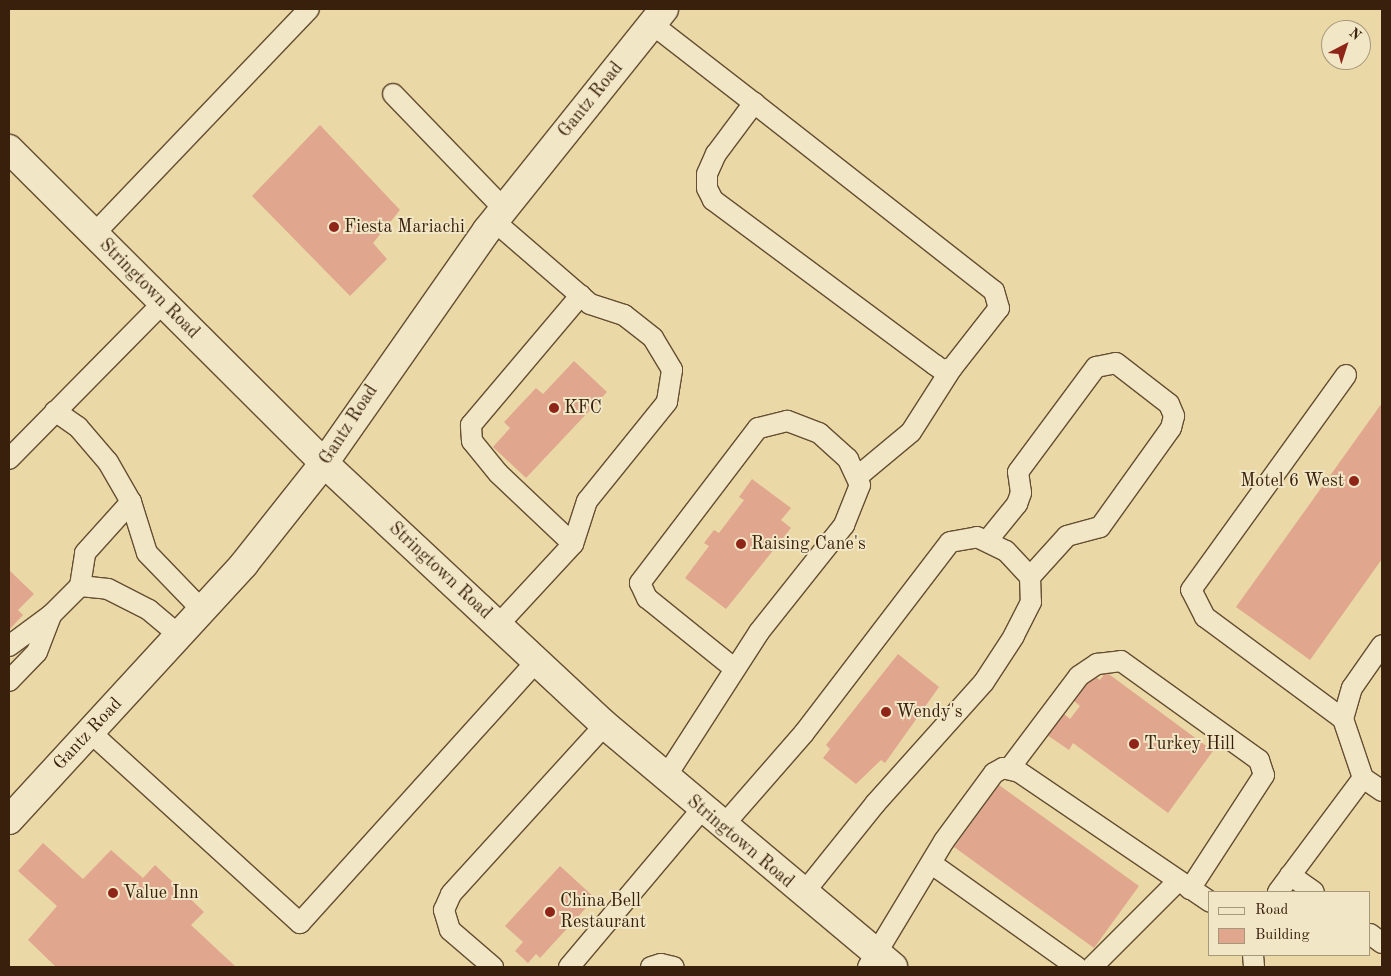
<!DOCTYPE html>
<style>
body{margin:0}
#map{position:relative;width:1391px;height:976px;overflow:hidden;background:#ead9a6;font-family:"Old Standard TT",serif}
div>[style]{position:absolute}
.building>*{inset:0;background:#e0a68e}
.roads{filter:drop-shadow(1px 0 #654e32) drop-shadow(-1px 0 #654e32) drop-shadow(0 1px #654e32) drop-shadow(0 -1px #654e32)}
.service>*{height:20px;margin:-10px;padding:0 10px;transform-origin:10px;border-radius:10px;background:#f1e6c5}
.minor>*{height:28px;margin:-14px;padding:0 14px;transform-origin:14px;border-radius:14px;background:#f1e6c5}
.secondary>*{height:28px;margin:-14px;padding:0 14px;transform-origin:14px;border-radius:14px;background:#f1e6c5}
.dots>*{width:14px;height:14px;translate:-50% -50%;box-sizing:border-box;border:2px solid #f1e6c5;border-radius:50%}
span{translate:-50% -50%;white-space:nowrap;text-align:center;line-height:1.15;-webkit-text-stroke:4px #f1e6c5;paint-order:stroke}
.street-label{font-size:18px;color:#39200c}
.poi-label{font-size:18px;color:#39200c}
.left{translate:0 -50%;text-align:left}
.right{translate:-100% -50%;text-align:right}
.frame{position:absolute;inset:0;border:10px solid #39200c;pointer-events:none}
.legend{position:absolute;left:1208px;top:891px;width:162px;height:65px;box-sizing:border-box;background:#f1e6c5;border:1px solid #a7977b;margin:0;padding:6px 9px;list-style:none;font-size:15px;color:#39200c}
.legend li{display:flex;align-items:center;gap:10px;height:25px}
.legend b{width:25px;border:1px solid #a7977b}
.north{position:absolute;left:1321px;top:20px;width:50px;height:50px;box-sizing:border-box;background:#f1e6c5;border:1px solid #a7977b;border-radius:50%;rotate:40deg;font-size:14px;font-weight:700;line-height:20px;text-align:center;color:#39200c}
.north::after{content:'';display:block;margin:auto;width:18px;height:22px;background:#8f2418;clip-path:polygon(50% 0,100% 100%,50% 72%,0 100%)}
</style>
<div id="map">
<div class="building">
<div style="clip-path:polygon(320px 125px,400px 210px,373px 243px,387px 259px,350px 296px,252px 196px)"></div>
<div style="clip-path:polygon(574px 361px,607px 392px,526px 478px,493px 447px,510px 428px,504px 422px,536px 388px,543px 394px)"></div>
<div style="clip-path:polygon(1382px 403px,1382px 559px,1310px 660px,1236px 607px)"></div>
<div style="clip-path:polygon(752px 479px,791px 508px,781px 520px,791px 528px,726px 609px,685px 578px,709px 546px,704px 543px,714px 530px,719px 533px,744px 500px,739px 497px)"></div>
<div style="clip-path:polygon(9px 570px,34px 594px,18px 610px,23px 615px,9px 630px)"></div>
<div style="clip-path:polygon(898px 654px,939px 687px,885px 763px,881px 760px,856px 784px,823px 758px,830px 749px,826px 745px)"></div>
<div style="clip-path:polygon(1106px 672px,1213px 751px,1168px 813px,1073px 743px,1069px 750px,1047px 735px,1063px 713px,1070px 719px,1080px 706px,1074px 701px,1093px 675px,1100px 680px)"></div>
<div style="clip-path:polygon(999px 785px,1139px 886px,1094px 948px,954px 847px)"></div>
<div style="clip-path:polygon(43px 843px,83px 879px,111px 850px,143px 878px,155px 865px,204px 912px,191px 925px,236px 967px,56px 967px,28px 940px,57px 906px,18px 871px)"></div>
<div style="clip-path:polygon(560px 866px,595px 898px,540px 958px,536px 954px,528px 963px,515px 951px,523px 942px,505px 926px)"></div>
</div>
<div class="roads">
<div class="service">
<div style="left:652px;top:24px;width:129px;rotate:37.8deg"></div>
<div style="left:754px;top:103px;width:305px;rotate:38.1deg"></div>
<div style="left:994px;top:291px;width:18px;rotate:74deg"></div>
<div style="left:999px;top:308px;width:76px;rotate:128.1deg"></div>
<div style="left:952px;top:368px;width:10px;rotate:169deg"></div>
<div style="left:942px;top:370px;width:9px;rotate:-144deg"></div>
<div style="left:935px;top:365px;width:277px;rotate:-143.4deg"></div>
<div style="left:713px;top:200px;width:13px;rotate:-117deg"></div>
<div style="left:707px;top:188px;width:14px;rotate:-90deg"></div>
<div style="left:707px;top:174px;width:22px;rotate:-66deg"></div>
<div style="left:716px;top:154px;width:64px;rotate:-53.3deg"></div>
<div style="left:393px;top:94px;width:160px;rotate:46deg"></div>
<div style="left:494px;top:221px;width:127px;rotate:40.8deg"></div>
<div style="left:590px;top:304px;width:36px;rotate:18deg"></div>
<div style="left:624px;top:315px;width:37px;rotate:38deg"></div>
<div style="left:653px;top:338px;width:37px;rotate:59deg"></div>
<div style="left:672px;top:370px;width:32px;rotate:99deg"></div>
<div style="left:667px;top:402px;width:127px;rotate:128.9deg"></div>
<div style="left:587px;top:501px;width:45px;rotate:108deg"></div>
<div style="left:573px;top:544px;width:110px;rotate:132.8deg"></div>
<div style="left:94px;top:234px;width:311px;rotate:-46.3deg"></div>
<div style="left:55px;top:411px;width:28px;rotate:35deg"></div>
<div style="left:78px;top:427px;width:46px;rotate:49.4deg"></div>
<div style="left:108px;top:462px;width:46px;rotate:60.1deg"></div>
<div style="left:131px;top:502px;width:53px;rotate:72.6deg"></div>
<div style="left:147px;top:553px;width:79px;rotate:46deg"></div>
<div style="left:9px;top:459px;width:219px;rotate:-45.4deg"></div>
<div style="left:857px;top:477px;width:70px;rotate:-39.8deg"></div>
<div style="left:911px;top:432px;width:76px;rotate:-57.4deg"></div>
<div style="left:987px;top:541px;width:48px;rotate:-51deg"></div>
<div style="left:1017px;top:504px;width:12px;rotate:-70deg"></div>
<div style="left:1021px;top:493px;width:21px;rotate:-98deg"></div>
<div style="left:1018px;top:472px;width:131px;rotate:-53.4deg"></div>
<div style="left:1096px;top:367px;width:20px;rotate:-11deg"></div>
<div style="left:1116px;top:363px;width:67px;rotate:37.7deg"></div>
<div style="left:1169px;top:404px;width:13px;rotate:67deg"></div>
<div style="left:1174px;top:416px;width:12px;rotate:104deg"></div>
<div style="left:1171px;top:428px;width:122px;rotate:125.6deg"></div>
<div style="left:1100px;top:527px;width:34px;rotate:165deg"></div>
<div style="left:1067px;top:536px;width:55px;rotate:132.1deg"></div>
<div style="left:573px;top:544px;width:103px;rotate:-136.6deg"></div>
<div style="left:498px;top:473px;width:41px;rotate:-129.1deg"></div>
<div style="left:472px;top:441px;width:16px;rotate:-94deg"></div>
<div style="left:471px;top:425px;width:170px;rotate:-49.8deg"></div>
<div style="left:80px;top:586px;width:33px;rotate:-81deg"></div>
<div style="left:85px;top:553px;width:69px;rotate:-48deg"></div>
<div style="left:9px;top:646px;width:52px;rotate:-36.4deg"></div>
<div style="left:9px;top:681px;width:40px;rotate:-46deg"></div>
<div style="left:37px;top:652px;width:40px;rotate:-69deg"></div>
<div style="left:51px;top:615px;width:41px;rotate:-45deg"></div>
<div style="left:80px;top:586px;width:28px;rotate:6deg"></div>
<div style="left:108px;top:589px;width:46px;rotate:27.1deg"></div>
<div style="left:149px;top:610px;width:39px;rotate:40deg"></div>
<div style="left:1343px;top:719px;width:172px;rotate:-143.5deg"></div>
<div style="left:1205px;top:617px;width:30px;rotate:-117deg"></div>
<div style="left:1191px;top:590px;width:265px;rotate:-54.2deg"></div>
<div style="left:90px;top:732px;width:284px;rotate:42.3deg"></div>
<div style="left:300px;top:923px;width:353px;rotate:-47.9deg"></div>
<div style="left:1009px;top:769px;width:116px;rotate:-53deg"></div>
<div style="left:1079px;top:676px;width:22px;rotate:-34deg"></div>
<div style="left:1097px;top:664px;width:24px;rotate:-7deg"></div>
<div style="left:1121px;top:661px;width:170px;rotate:35.7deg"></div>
<div style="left:1259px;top:760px;width:16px;rotate:72deg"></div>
<div style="left:1264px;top:775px;width:136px;rotate:123deg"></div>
<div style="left:665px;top:778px;width:174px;rotate:-57.2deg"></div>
<div style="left:759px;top:632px;width:137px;rotate:-51.5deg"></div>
<div style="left:844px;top:525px;width:43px;rotate:-68.2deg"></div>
<div style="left:860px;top:485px;width:29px;rotate:-115deg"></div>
<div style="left:848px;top:459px;width:39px;rotate:-138deg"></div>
<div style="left:819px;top:433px;width:34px;rotate:-159deg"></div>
<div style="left:787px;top:421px;width:30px;rotate:166deg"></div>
<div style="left:758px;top:428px;width:195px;rotate:127.3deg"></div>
<div style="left:640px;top:583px;width:17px;rotate:65deg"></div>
<div style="left:647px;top:598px;width:113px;rotate:38.9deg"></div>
<div style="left:1363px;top:778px;width:23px;rotate:34deg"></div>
<div style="left:722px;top:827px;width:125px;rotate:-48.9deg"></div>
<div style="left:804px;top:733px;width:240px;rotate:-52.6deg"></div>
<div style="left:950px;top:542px;width:27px;rotate:-10deg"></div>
<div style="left:977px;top:537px;width:32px;rotate:26deg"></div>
<div style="left:1006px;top:551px;width:35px;rotate:47deg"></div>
<div style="left:1030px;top:577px;width:25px;rotate:88deg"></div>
<div style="left:1031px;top:602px;width:38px;rotate:117deg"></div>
<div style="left:1014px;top:636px;width:55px;rotate:123.1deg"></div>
<div style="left:984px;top:682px;width:164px;rotate:131.8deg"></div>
<div style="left:875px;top:804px;width:115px;rotate:128.7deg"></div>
<div style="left:932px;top:864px;width:178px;rotate:35.4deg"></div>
<div style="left:1290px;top:875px;width:29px;rotate:35deg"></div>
<div style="left:1278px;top:892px;width:142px;rotate:-53.3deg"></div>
<div style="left:1363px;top:778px;width:62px;rotate:-108.7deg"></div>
<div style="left:1343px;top:719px;width:32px;rotate:-74deg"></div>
<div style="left:1352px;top:688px;width:52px;rotate:-55.1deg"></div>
<div style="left:1370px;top:934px;width:15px;rotate:37deg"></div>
<div style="left:1253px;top:955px;width:12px;rotate:85deg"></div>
<div style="left:493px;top:967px;width:57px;rotate:-139.3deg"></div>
<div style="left:450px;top:930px;width:21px;rotate:-107deg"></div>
<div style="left:444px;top:910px;width:17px;rotate:-66deg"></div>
<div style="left:451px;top:894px;width:229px;rotate:-47.7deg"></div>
<div style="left:569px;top:967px;width:205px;rotate:-49.9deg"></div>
<div style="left:651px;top:967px;width:10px;rotate:-17deg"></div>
<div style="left:661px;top:964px;width:13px;rotate:13deg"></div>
<div style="left:868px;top:967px;width:147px;rotate:-58.9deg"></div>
<div style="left:944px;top:841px;width:84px;rotate:-53.7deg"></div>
<div style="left:994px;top:773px;width:10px;rotate:-29deg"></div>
<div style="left:1003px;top:768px;width:16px;rotate:14deg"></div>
<div style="left:1019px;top:772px;width:231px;rotate:34.2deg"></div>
<div style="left:1092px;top:967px;width:122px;rotate:-45deg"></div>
</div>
<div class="minor">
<div style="left:9px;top:820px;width:348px;rotate:-47.4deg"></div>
<div style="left:244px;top:564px;width:129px;rotate:-51.6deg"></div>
</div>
<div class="secondary">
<div style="left:9px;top:149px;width:445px;rotate:44.9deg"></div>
<div style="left:324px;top:463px;width:384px;rotate:43deg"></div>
<div style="left:605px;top:725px;width:376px;rotate:40deg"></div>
<div style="left:324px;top:463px;width:284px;rotate:-55deg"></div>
<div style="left:487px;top:230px;width:283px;rotate:-51.3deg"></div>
</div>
</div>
<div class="dots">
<div style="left:334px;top:227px;background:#8f2418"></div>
<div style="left:554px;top:408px;background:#8f2418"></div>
<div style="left:1354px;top:481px;background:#8f2418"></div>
<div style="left:741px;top:544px;background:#8f2418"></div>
<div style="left:886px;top:712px;background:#8f2418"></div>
<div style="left:1134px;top:744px;background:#8f2418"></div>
<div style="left:113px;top:893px;background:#8f2418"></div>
<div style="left:550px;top:912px;background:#8f2418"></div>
</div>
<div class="street-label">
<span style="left:591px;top:100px;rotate:-51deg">Gantz Road</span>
<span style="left:149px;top:289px;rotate:45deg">Stringtown Road</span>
<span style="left:349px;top:425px;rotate:-57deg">Gantz Road</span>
<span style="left:440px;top:571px;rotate:43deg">Stringtown Road</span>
<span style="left:88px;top:734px;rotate:-47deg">Gantz Road</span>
<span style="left:740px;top:842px;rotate:40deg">Stringtown Road</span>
</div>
<div class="poi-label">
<span class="left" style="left:344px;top:227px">Fiesta Mariachi</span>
<span class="left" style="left:564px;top:408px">KFC</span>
<span class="right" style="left:1344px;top:481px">Motel 6 West</span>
<span class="left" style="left:751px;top:544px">Raising Cane's</span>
<span class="left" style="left:896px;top:712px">Wendy's</span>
<span class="left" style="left:1144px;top:744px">Turkey Hill</span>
<span class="left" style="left:123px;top:893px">Value Inn</span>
<span class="left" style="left:560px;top:912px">China Bell<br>Restaurant</span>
</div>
<div class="frame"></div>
<ul class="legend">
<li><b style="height:6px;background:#f1e6c5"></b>Road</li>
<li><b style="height:14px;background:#e0a68e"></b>Building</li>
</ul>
<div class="north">N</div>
</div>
